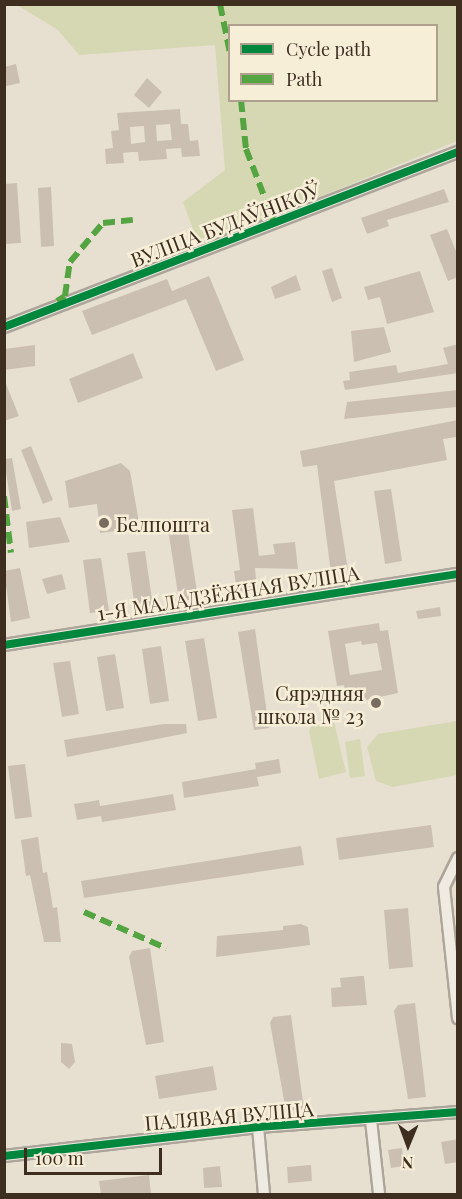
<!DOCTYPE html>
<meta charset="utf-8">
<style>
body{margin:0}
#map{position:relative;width:462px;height:1199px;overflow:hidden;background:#e7e0d1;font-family:"Playfair Display",serif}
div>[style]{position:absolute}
.green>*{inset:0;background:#d6d7b3}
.building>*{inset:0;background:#cbbfb2}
.roads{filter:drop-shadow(2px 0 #ada599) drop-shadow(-2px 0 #ada599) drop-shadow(0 2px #ada599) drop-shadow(0 -2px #ada599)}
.minor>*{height:10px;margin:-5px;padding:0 5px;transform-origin:5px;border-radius:5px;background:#efebe3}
.quiet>*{height:6px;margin-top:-3px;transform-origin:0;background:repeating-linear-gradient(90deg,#54a441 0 12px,transparent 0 18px)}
.cycleway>*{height:8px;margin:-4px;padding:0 4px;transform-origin:4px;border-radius:4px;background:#00873e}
.dots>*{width:16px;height:16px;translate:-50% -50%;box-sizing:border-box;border:3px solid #f7eed8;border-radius:50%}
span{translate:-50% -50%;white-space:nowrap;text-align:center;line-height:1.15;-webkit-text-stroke:5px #f7eed8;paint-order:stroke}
.street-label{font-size:20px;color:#3d2e20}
.poi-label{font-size:20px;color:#3d2e20}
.left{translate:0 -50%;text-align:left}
.right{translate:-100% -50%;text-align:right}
.frame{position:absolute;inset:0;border:6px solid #3d2e20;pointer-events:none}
.legend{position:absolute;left:228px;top:24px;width:210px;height:78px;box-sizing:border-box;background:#f7eed8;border:2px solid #ada18e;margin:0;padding:8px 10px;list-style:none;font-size:18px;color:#3d2e20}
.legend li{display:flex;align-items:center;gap:12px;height:30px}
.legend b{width:30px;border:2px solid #ada18e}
.north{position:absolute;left:378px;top:1115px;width:60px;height:60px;-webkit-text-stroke:4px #f7eed8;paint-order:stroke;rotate:181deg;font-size:16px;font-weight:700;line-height:24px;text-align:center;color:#3d2e20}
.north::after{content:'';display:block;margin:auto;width:21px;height:27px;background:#3d2e20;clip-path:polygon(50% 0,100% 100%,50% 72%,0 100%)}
.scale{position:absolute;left:24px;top:1148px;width:138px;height:27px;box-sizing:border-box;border:3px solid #3d2e20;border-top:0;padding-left:8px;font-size:18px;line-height:21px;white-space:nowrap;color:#3d2e20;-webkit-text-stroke:4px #f7eed8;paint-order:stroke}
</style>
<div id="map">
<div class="green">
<div style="clip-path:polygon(evenodd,17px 5px,457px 5px,457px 141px,199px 246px,183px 202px,225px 170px,215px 45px,79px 55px,58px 30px,17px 5px,230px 26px,436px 26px,436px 100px,230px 100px,230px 26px)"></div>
<div style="clip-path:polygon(457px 721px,457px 775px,393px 787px,376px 781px,367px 747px,378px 734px)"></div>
<div style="clip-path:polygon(334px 722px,346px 772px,319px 779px,309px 731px,312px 725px)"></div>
<div style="clip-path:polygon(360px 739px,365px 776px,350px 778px,345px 742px)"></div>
</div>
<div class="building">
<div style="clip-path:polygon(16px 64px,20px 83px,6px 86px,4px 67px)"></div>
<div style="clip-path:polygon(147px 78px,162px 92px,149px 108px,134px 95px)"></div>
<div style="clip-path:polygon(evenodd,180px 109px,181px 124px,188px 124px,190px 141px,198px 140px,200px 156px,182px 157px,181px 148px,166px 149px,167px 159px,139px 161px,138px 152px,131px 152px,123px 153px,124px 163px,106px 164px,105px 149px,113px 148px,111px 131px,119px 130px,117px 113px,180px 109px,170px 124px,172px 140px,157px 141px,156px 125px,170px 124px,180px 109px,144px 126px,145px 142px,131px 144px,130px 127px,144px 126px)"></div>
<div style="clip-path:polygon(17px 183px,21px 243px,4px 244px,4px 184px)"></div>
<div style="clip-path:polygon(51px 187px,54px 246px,41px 247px,38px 188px)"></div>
<div style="clip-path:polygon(444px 189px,449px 202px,387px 220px,389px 226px,367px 234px,361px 218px)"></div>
<div style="clip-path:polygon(447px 229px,458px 256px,458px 277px,448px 281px,430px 235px)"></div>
<div style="clip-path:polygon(332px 268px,342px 298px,332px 302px,322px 271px)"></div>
<div style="clip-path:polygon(420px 271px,434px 312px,387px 324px,380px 297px,368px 300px,364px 287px)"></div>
<div style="clip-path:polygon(296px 275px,301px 290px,275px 299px,271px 287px)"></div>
<div style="clip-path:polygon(209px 276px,244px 360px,216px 371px,186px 299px,92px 335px,82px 311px,167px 279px,172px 291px)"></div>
<div style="clip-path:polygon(384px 327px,391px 352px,354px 362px,351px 331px)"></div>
<div style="clip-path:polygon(458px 344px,458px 373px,345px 390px,343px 381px,350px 380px,349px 372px,396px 365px,398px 373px,448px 364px,443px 348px)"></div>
<div style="clip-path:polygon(35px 345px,35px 366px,4px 370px,4px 349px)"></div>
<div style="clip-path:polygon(133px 353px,143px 378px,78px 403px,69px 379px)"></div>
<div style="clip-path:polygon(4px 379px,19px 416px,4px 421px)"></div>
<div style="clip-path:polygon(458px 390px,456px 407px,344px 419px,347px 402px)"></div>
<div style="clip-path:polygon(458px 420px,456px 437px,443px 439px,447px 460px,334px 481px,348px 570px,331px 573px,317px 465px,303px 467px,300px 451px)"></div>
<div style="clip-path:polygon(31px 446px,53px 500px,43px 504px,21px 450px)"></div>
<div style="clip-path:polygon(12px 458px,21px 509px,12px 511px,4px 459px)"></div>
<div style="clip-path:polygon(121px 463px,130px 471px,140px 528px,100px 533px,97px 504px,69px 508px,65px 481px)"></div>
<div style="clip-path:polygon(391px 489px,402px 561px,385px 564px,374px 491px)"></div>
<div style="clip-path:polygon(253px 508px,259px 556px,275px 554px,273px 544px,295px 542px,298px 569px,255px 568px,257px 589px,237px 592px,234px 571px,240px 570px,232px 510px)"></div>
<div style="clip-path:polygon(60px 517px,70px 542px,29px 548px,26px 522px)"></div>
<div style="clip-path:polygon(186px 519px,198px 599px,179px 601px,167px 522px)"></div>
<div style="clip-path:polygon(145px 551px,153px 606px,135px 608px,127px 553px)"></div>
<div style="clip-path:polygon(101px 558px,109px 611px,90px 613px,83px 560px)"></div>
<div style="clip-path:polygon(20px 568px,30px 618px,11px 622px,4px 571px)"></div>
<div style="clip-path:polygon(62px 574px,66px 589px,47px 594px,42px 579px)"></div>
<div style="clip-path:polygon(440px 607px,441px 616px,418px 619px,416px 611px)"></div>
<div style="clip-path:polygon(evenodd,379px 623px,380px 631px,388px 630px,398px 693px,347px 704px,344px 685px,337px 686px,328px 631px,379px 623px,361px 641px,362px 645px,377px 643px,382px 670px,350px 675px,345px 644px,361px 641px)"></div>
<div style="clip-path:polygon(255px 629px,269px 728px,254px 730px,238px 632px)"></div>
<div style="clip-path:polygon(204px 638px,217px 718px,198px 721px,185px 641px)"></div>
<div style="clip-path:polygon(161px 646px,169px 701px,150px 704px,142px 649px)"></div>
<div style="clip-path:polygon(115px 654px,124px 708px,106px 711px,97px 657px)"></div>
<div style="clip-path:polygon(70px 661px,79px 714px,62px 717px,53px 663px)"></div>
<div style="clip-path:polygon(163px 724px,186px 724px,187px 733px,67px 757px,64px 740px)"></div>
<div style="clip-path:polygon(279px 759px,281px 773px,257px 777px,259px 786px,184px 798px,182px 782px,256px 769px,255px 763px)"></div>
<div style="clip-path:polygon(25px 764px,32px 817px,15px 819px,8px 766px)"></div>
<div style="clip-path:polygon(173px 794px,176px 810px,102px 822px,101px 816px,77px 820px,74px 804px,99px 800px,100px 806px)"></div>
<div style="clip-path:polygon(431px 825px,434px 847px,339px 860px,336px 838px)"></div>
<div style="clip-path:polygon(38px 837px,43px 873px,47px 872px,53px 908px,57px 907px,61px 942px,44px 942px,30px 875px,26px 876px,21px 840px)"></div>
<div style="clip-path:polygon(301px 846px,304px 865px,84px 898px,81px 881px)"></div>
<div style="clip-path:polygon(408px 908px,413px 967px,389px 969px,384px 910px)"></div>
<div style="clip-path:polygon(301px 924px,308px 927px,310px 945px,216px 957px,217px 936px,283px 930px,283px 926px)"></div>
<div style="clip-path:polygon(150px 948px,164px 1042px,146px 1045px,129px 957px,132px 951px)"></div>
<div style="clip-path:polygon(360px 976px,364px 976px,367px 1005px,332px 1007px,331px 988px,341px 987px,340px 978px)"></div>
<div style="clip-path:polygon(415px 1003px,426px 1097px,408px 1099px,394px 1011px,398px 1005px)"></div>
<div style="clip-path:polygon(291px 1015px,304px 1109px,286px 1111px,270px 1023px,273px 1017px)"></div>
<div style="clip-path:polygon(61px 1043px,72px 1044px,75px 1062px,69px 1069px,61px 1062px)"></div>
<div style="clip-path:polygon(213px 1066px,217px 1090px,159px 1099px,155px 1076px)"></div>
<div style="clip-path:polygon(458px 1139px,458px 1162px,445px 1164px,441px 1142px)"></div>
<div style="clip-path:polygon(402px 1148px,404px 1166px,391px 1168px,388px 1150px)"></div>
<div style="clip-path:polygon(311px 1165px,312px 1181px,288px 1183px,287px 1167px)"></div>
<div style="clip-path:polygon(220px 1166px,222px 1187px,204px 1188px,203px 1168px)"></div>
<div style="clip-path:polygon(149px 1175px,151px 1194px,101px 1194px,99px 1181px)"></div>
</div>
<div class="roads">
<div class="minor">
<div style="left:4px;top:327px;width:487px;rotate:-21.1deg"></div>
<div style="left:4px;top:645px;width:460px;rotate:-8.9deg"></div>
<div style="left:458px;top:858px;width:32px;rotate:116deg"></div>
<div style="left:444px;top:887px;width:132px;rotate:83.9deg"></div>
<div style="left:371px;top:1120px;width:74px;rotate:83.8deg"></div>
<div style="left:258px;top:1127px;width:67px;rotate:84.9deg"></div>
<div style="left:4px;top:1156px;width:256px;rotate:-6.5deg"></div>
<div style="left:258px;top:1127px;width:201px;rotate:-4.3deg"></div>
</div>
</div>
<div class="quiet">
<div style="left:220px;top:4px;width:50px;rotate:78.5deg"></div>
<div style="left:241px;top:100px;width:49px;rotate:84.2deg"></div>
<div style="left:246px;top:149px;width:78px;rotate:69deg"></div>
<div style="left:57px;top:301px;width:9px;rotate:-32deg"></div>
<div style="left:65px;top:296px;width:34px;rotate:-82deg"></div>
<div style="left:70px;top:262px;width:51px;rotate:-49.8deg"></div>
<div style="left:103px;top:223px;width:30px;rotate:-6deg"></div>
<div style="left:4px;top:496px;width:57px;rotate:83deg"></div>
<div style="left:84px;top:912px;width:90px;rotate:23.7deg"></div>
</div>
<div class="cycleway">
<div style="left:4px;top:327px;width:487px;rotate:-21.1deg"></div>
<div style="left:4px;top:645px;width:460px;rotate:-8.9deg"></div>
<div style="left:4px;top:1156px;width:256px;rotate:-6.5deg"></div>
<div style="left:258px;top:1127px;width:201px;rotate:-4.3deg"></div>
</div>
<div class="dots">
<div style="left:104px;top:523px;background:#786c5e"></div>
<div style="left:376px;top:703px;background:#786c5e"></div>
</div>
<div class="street-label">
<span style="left:225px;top:224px;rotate:-21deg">ВУЛІЦА БУДАЎНІКОЎ</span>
<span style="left:228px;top:592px;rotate:-9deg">1-Я МАЛАДЗЁЖНАЯ ВУЛІЦА</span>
<span style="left:229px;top:1115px;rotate:-5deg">ПАЛЯВАЯ ВУЛІЦА</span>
</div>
<div class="poi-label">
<span class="left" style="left:116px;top:523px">Белпошта</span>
<span class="right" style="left:364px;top:704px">Сярэдняя<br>школа № 23</span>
</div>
<div class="frame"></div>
<ul class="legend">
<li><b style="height:8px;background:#00873e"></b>Cycle path</li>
<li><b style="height:8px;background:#54a441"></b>Path</li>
</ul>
<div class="north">N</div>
<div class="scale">100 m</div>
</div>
